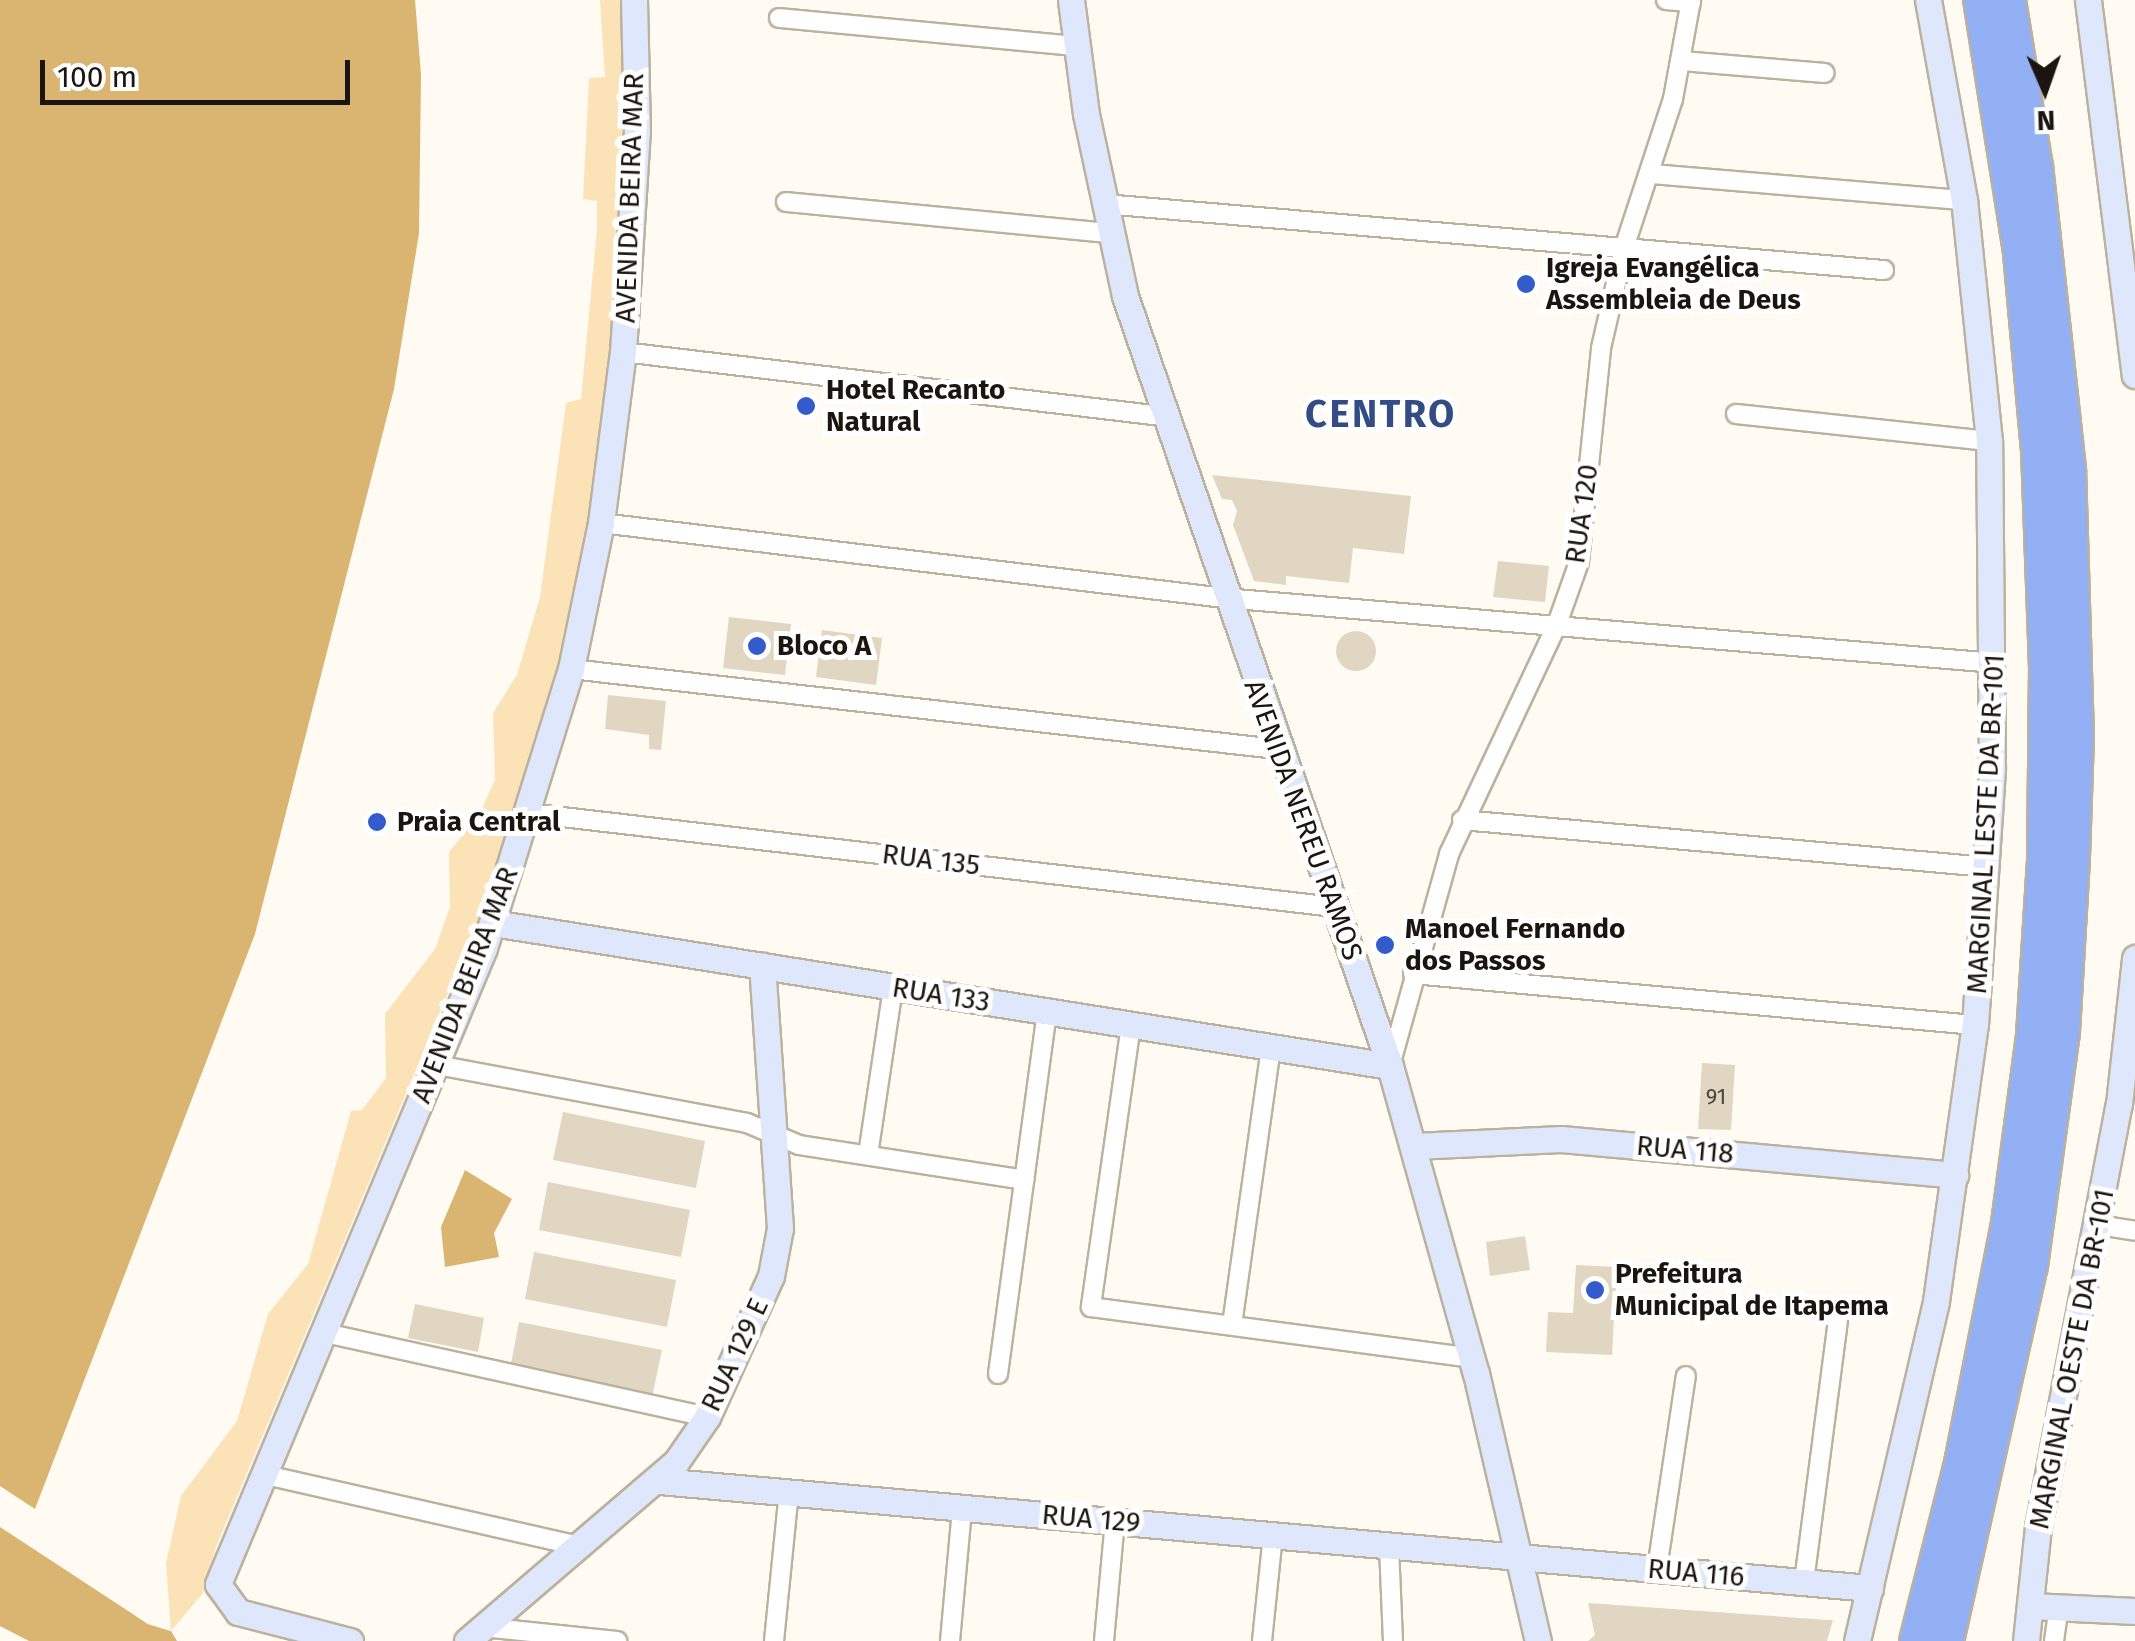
<!DOCTYPE html>
<meta charset="utf-8">
<style>
body{margin:0}
#map{position:relative;width:2135px;height:1641px;overflow:hidden;background:#fffaf2;font-family:"Fira Sans",sans-serif}
div>[style]{position:absolute}
.green>*{inset:0;background:#fbe3b7}
.water>*{inset:0;background:#d9b571}
.pier>*{inset:0;background:#fffaf2}
.building>*{inset:0;background:#e1d6c2}
.round{border-radius:50%}
.roads{filter:drop-shadow(2px 0 #bcb19d) drop-shadow(-2px 0 #bcb19d) drop-shadow(0 2px #bcb19d) drop-shadow(0 -2px #bcb19d)}
.street>*{height:18px;margin:-9px;padding:0 9px;transform-origin:9px;border-radius:9px;background:#fff}
.secondary>*{height:25px;margin:-12.5px;padding:0 12.5px;transform-origin:12.5px;border-radius:12.5px;background:#dee7fb}
.highway>*{height:32px;margin:-16px;padding:0 16px;transform-origin:16px;border-radius:16px;background:#92b0f3}
.dots>*{width:28px;height:28px;translate:-50% -50%;box-sizing:border-box;border:5px solid #fff;border-radius:50%}
span{translate:-50% -50%;white-space:nowrap;text-align:center;line-height:1.15;-webkit-text-stroke:10px #fff;paint-order:stroke}
.number-label{font-size:22px;color:#4c463c}
.number-label span{-webkit-text-stroke-width:0}
.street-label{font-size:28px;color:#1a160f}
.poi-label{font-size:28px;color:#1a160f;font-weight:700}
.left{translate:0 -50%;text-align:left}
.district-label{font-size:38px;color:#334c85;font-weight:700;letter-spacing:2.5px}
.north{position:absolute;left:1995px;top:40px;width:100px;height:100px;-webkit-text-stroke:8px #fff;paint-order:stroke;rotate:178deg;font-size:28px;font-weight:700;line-height:40px;text-align:center;color:#1a160f}
.north::after{content:'';display:block;margin:auto;width:35px;height:45px;background:#1a160f;clip-path:polygon(50% 0,100% 100%,50% 72%,0 100%)}
.scale{position:absolute;left:40px;top:60px;width:310px;height:45px;box-sizing:border-box;border:5px solid #1a160f;border-top:0;padding-left:12px;font-size:30px;line-height:35px;white-space:nowrap;color:#1a160f;-webkit-text-stroke:8px #fff;paint-order:stroke}
</style>
<div id="map">
<div class="green">
<div style="clip-path:polygon(600px 0,624px 0,627px 127px,615px 328px,593px 507px,561px 659px,477px 924px,216px 1547px,203px 1593px,171px 1631px,166px 1563px,181px 1496px,237px 1421px,268px 1314px,308px 1264px,351px 1111px,362px 1110px,386px 1078px,385px 1014px,435px 949px,450px 907px,449px 852px,479px 815px,495px 780px,493px 713px,517px 675px,540px 597px,566px 403px,581px 399px,597px 229px,597px 201px,583px 199px,589px 78px,605px 77px)"></div>
</div>
<div class="water">
<div style="clip-path:polygon(0 0,415px 0,421px 74px,419px 233px,394px 389px,255px 934px,35px 1509px,0 1486px)"></div>
<div style="clip-path:polygon(465px 1170px,512px 1199px,494px 1233px,499px 1257px,445px 1267px,441px 1227px)"></div>
<div style="clip-path:polygon(0 1527px,148px 1624px,171px 1631px,177px 1641px,29px 1641px,0 1626px)"></div>
</div>
<div class="pier">
<div style="clip-path:polygon(2px 1523px,167px 1624px,171px 1631px,148px 1624px)"></div>
</div>
<div class="building">
<div style="clip-path:polygon(1212px 475px,1411px 496px,1404px 554px,1353px 548px,1349px 583px,1286px 576px,1286px 585px,1254px 581px,1233px 525px,1237px 511px,1232px 500px,1222px 499px)"></div>
<div style="clip-path:polygon(1498px 561px,1549px 566px,1545px 602px,1493px 597px)"></div>
<div style="clip-path:polygon(729px 617px,791px 624px,785px 675px,723px 668px)"></div>
<div style="clip-path:polygon(822px 630px,882px 638px,876px 685px,816px 677px)"></div>
<div class="round" style="left:1336px;top:631px;width:40px;height:40px"></div>
<div style="clip-path:polygon(608px 695px,666px 701px,661px 750px,649px 749px,649px 735px,605px 729px)"></div>
<div style="clip-path:polygon(1702px 1063px,1735px 1065px,1731px 1130px,1698px 1129px)"></div>
<div style="clip-path:polygon(563px 1112px,705px 1141px,696px 1188px,553px 1160px)"></div>
<div style="clip-path:polygon(548px 1182px,690px 1210px,681px 1257px,539px 1230px)"></div>
<div style="clip-path:polygon(1525px 1236px,1530px 1270px,1490px 1276px,1486px 1242px)"></div>
<div style="clip-path:polygon(534px 1252px,676px 1280px,667px 1327px,525px 1299px)"></div>
<div style="clip-path:polygon(1576px 1265px,1617px 1267px,1612px 1355px,1546px 1352px,1548px 1312px,1573px 1313px)"></div>
<div style="clip-path:polygon(415px 1304px,484px 1318px,478px 1352px,408px 1338px)"></div>
<div style="clip-path:polygon(519px 1322px,662px 1350px,652px 1397px,510px 1369px)"></div>
<div style="clip-path:polygon(1588px 1603px,1828px 1620px,1833px 1620px,1827px 1641px,1588px 1641px,1595px 1635px)"></div>
</div>
<div class="roads">
<div class="street">
<div style="left:1666px;top:0;width:25px;rotate:5deg"></div>
<div style="left:779px;top:18px;width:299px;rotate:5.4deg"></div>
<div style="left:1682px;top:61px;width:143px;rotate:4.8deg"></div>
<div style="left:1652px;top:174px;width:313px;rotate:4.8deg"></div>
<div style="left:786px;top:202px;width:325px;rotate:5.5deg"></div>
<div style="left:1104px;top:204px;width:783px;rotate:4.84deg"></div>
<div style="left:623px;top:352px;width:542px;rotate:6.78deg"></div>
<div style="left:1736px;top:414px;width:254px;rotate:6.1deg"></div>
<div style="left:601px;top:523px;width:627px;rotate:6.86deg"></div>
<div style="left:1224px;top:598px;width:774px;rotate:4.82deg"></div>
<div style="left:571px;top:669px;width:710px;rotate:6.47deg"></div>
<div style="left:528px;top:813px;width:811px;rotate:6.65deg"></div>
<div style="left:1462px;top:820px;width:527px;rotate:5.12deg"></div>
<div style="left:1413px;top:974px;width:564px;rotate:5.19deg"></div>
<div style="left:1131px;top:1025px;width:285px;rotate:98.1deg"></div>
<div style="left:1091px;top:1307px;width:384px;rotate:7.6deg"></div>
<div style="left:437px;top:1065px;width:315px;rotate:10.6deg"></div>
<div style="left:747px;top:1123px;width:56px;rotate:22.9deg"></div>
<div style="left:799px;top:1145px;width:228px;rotate:8.8deg"></div>
<div style="left:1390px;top:1066px;width:220px;rotate:-74.4deg"></div>
<div style="left:1449px;top:854px;width:251px;rotate:-64.8deg"></div>
<div style="left:1556px;top:627px;width:69px;rotate:-70.5deg"></div>
<div style="left:1579px;top:562px;width:215px;rotate:-84.1deg"></div>
<div style="left:1601px;top:348px;width:103px;rotate:-77deg"></div>
<div style="left:1624px;top:248px;width:157px;rotate:-71.8deg"></div>
<div style="left:1673px;top:99px;width:101px;rotate:-79.7deg"></div>
<div style="left:868px;top:1155px;width:170px;rotate:-81.5deg"></div>
<div style="left:2099px;top:1225px;width:36px;rotate:9deg"></div>
<div style="left:1232px;top:1325px;width:281px;rotate:-82deg"></div>
<div style="left:325px;top:1333px;width:391px;rotate:12.4deg"></div>
<div style="left:998px;top:1374px;width:365px;rotate:-82.3deg"></div>
<div style="left:266px;top:1475px;width:320px;rotate:12.8deg"></div>
<div style="left:1389px;top:1546px;width:95px;rotate:87.6deg"></div>
<div style="left:1657px;top:1569px;width:195px;rotate:-81.5deg"></div>
<div style="left:1804px;top:1582px;width:263px;rotate:-82.6deg"></div>
<div style="left:482px;top:1627px;width:136px;rotate:5.9deg"></div>
<div style="left:774px;top:1641px;width:150px;rotate:-84.3deg"></div>
<div style="left:950px;top:1641px;width:134px;rotate:-84.8deg"></div>
<div style="left:1104px;top:1641px;width:121px;rotate:-84.8deg"></div>
<div style="left:1262px;top:1641px;width:107px;rotate:-84.1deg"></div>
<div style="left:2054px;top:1641px;width:30px;rotate:-82deg"></div>
</div>
<div class="secondary">
<div style="left:1071px;top:0;width:115px;rotate:82.5deg"></div>
<div style="left:1086px;top:114px;width:186px;rotate:77.9deg"></div>
<div style="left:1125px;top:296px;width:814px;rotate:71.01deg"></div>
<div style="left:1390px;top:1066px;width:319px;rotate:74.4deg"></div>
<div style="left:1476px;top:1373px;width:275px;rotate:77deg"></div>
<div style="left:2088px;top:0;width:378px;rotate:82.9deg"></div>
<div style="left:493px;top:923px;width:908px;rotate:9.06deg"></div>
<div style="left:1414px;top:1146px;width:147px;rotate:-2.7deg"></div>
<div style="left:1561px;top:1139px;width:396px;rotate:5.2deg"></div>
<div style="left:659px;top:1481px;width:1216px;rotate:5.05deg"></div>
<div style="left:2031px;top:1606px;width:104px;rotate:2.8deg"></div>
<div style="left:350px;top:1641px;width:116px;rotate:-165.5deg"></div>
<div style="left:238px;top:1612px;width:34px;rotate:-126deg"></div>
<div style="left:218px;top:1584px;width:689px;rotate:-67.3deg"></div>
<div style="left:484px;top:948px;width:292px;rotate:-72.7deg"></div>
<div style="left:571px;top:669px;width:149px;rotate:-78.4deg"></div>
<div style="left:601px;top:523px;width:172px;rotate:-82.7deg"></div>
<div style="left:623px;top:352px;width:220px;rotate:-86.4deg"></div>
<div style="left:637px;top:132px;width:132px;rotate:-91.3deg"></div>
<div style="left:467px;top:1641px;width:275px;rotate:-40.6deg"></div>
<div style="left:676px;top:1462px;width:55px;rotate:-55.4deg"></div>
<div style="left:707px;top:1417px;width:155px;rotate:-65.6deg"></div>
<div style="left:771px;top:1276px;width:49px;rotate:-79.4deg"></div>
<div style="left:780px;top:1228px;width:263px;rotate:-93.9deg"></div>
<div style="left:1857px;top:1641px;width:349px;rotate:-76.9deg"></div>
<div style="left:1936px;top:1301px;width:279px;rotate:-82deg"></div>
<div style="left:1975px;top:1025px;width:259px;rotate:-86.2deg"></div>
<div style="left:1992px;top:767px;width:326px;rotate:-90.5deg"></div>
<div style="left:1989px;top:441px;width:242px;rotate:-95.9deg"></div>
<div style="left:1964px;top:200px;width:203px;rotate:-100.2deg"></div>
<div style="left:2026px;top:1641px;width:115px;rotate:-84deg"></div>
<div style="left:2038px;top:1527px;width:431px;rotate:-79.2deg"></div>
<div style="left:2119px;top:1104px;width:147px;rotate:-83.7deg"></div>
</div>
<div class="highway">
<div style="left:1916px;top:1641px;width:184px;rotate:-75.8deg"></div>
<div style="left:1961px;top:1463px;width:245px;rotate:-78.9deg"></div>
<div style="left:2008px;top:1223px;width:190px;rotate:-82.4deg"></div>
<div style="left:2033px;top:1035px;width:177px;rotate:-86.4deg"></div>
<div style="left:2044px;top:858px;width:190px;rotate:-89.4deg"></div>
<div style="left:2046px;top:668px;width:217px;rotate:-92.1deg"></div>
<div style="left:2038px;top:451px;width:200px;rotate:-95.2deg"></div>
<div style="left:2020px;top:252px;width:255px;rotate:-99deg"></div>
<div style="left:1947px;top:1641px;width:384px;rotate:-77.4deg"></div>
<div style="left:2031px;top:1266px;width:236px;rotate:-82.2deg"></div>
<div style="left:2063px;top:1032px;width:175px;rotate:-86.7deg"></div>
<div style="left:2073px;top:857px;width:120px;rotate:-88.1deg"></div>
<div style="left:2077px;top:737px;width:268px;rotate:-91.7deg"></div>
<div style="left:2069px;top:469px;width:304px;rotate:-96.2deg"></div>
<div style="left:2036px;top:167px;width:169px;rotate:-99.2deg"></div>
</div>
</div>
<div class="dots">
<div style="left:1526px;top:284px;background:#325bcb"></div>
<div style="left:806px;top:406px;background:#325bcb"></div>
<div style="left:757px;top:646px;background:#325bcb"></div>
<div style="left:377px;top:822px;background:#325bcb"></div>
<div style="left:1385px;top:945px;background:#325bcb"></div>
<div style="left:1595px;top:1290px;background:#325bcb"></div>
</div>
<div class="number-label">
<span style="left:1716px;top:1097px">91</span>
</div>
<div class="street-label">
<span style="left:630px;top:198px;rotate:-88deg">AVENIDA BEIRA MAR</span>
<span style="left:1582px;top:514px;rotate:-82deg">RUA 120</span>
<span style="left:1303px;top:820px;rotate:70deg">AVENIDA NEREU RAMOS</span>
<span style="left:1986px;top:824px;rotate:-87deg">MARGINAL LESTE DA BR-101</span>
<span style="left:931px;top:860px;rotate:7deg">RUA 135</span>
<span style="left:465px;top:985px;rotate:-69deg">AVENIDA BEIRA MAR</span>
<span style="left:941px;top:995px;rotate:9deg">RUA 133</span>
<span style="left:1685px;top:1150px;rotate:5deg">RUA 118</span>
<span style="left:735px;top:1355px;rotate:-65deg">RUA 129 E</span>
<span style="left:2072px;top:1359px;rotate:-79deg">MARGINAL OESTE DA BR-101</span>
<span style="left:1091px;top:1519px;rotate:5deg">RUA 129</span>
<span style="left:1696px;top:1573px;rotate:5deg">RUA 116</span>
</div>
<div class="poi-label">
<span class="left" style="left:1546px;top:284px">Igreja Evangélica<br>Assembleia de Deus</span>
<span class="left" style="left:826px;top:406px">Hotel Recanto<br>Natural</span>
<span class="left" style="left:777px;top:646px">Bloco A</span>
<span class="left" style="left:397px;top:822px">Praia Central</span>
<span class="left" style="left:1405px;top:945px">Manoel Fernando<br>dos Passos</span>
<span class="left" style="left:1615px;top:1290px">Prefeitura<br>Municipal de Itapema</span>
</div>
<div class="district-label">
<span style="left:1381px;top:415px">CENTRO</span>
</div>
<div class="north">N</div>
<div class="scale">100 m</div>
</div>
